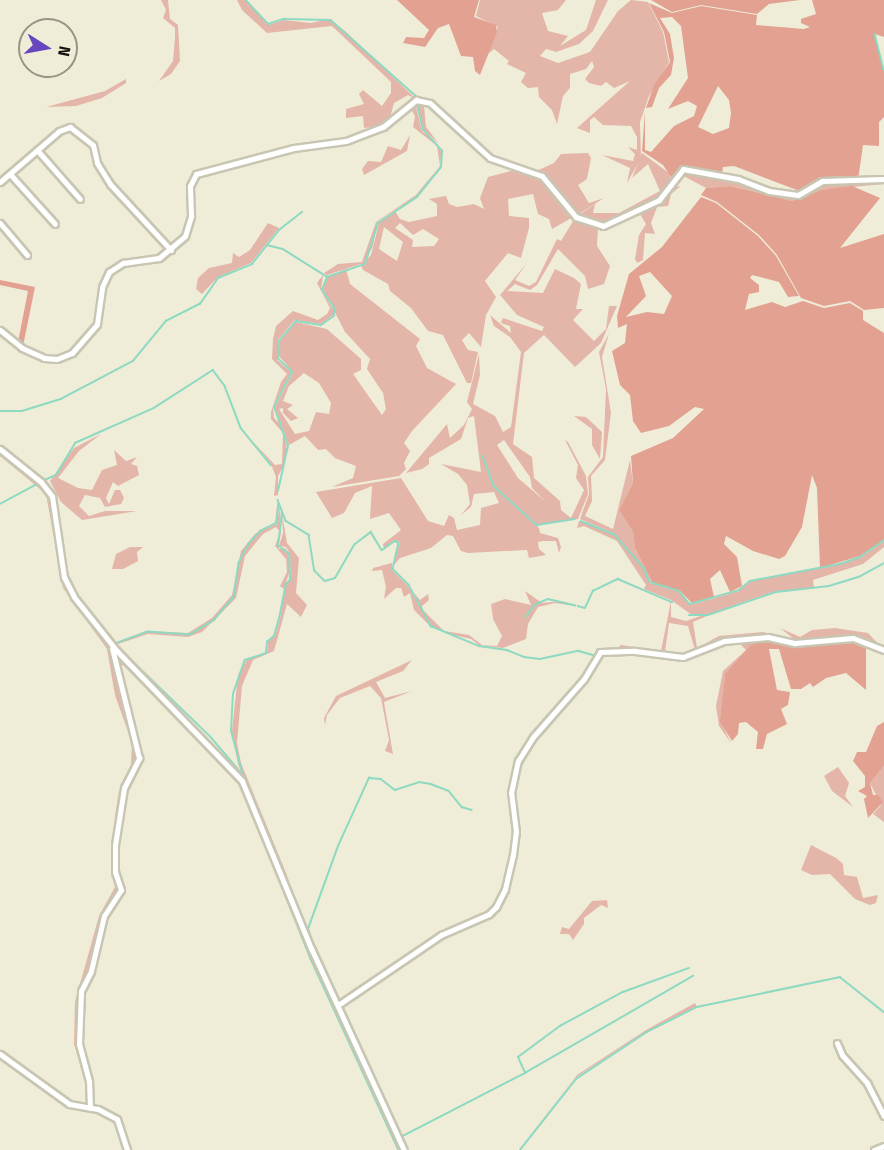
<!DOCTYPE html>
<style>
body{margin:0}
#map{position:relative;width:884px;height:1150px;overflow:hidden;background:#efedd8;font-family:"Fira Sans Condensed",sans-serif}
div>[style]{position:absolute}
.green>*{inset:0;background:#e4b5a9}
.forest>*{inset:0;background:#e3a191}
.stream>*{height:1.5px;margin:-0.75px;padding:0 0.75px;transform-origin:0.75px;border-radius:0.75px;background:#8dd9c1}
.roads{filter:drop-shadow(2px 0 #c8c6b2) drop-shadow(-2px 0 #c8c6b2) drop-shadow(0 2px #c8c6b2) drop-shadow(0 -2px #c8c6b2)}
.street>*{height:5px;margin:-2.5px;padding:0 2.5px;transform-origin:2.5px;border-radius:2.5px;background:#fff}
span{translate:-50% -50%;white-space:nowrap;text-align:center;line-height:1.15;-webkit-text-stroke:5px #efedd8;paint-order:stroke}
.north{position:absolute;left:18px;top:18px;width:60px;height:60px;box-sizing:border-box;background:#efedd8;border:2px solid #969585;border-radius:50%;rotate:101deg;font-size:16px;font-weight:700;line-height:24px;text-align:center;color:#111009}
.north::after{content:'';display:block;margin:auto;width:21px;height:27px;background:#6746be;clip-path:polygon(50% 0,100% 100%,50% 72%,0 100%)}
</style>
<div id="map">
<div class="green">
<div style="clip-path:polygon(161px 0,168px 0,170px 19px,178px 25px,180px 61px,171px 74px,159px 81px,173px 61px,175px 38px,175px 28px,163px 18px,166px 10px)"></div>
<div style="clip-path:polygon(237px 0,245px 0,268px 25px,283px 20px,311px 23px,328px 19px,345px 31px,416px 99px,408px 95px,394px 103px,389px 121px,382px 126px,364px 128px,363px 116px,346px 118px,346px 109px,364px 104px,359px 94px,363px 90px,382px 106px,391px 93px,391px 82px,332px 26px,267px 33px,242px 10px)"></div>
<div style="clip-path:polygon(480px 0,566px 0,558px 10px,542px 13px,548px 31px,568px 36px,560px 46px,586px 30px,596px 0,608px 0,593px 31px,579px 44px,556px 52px,546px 49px,540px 56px,558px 63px,590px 52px,618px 11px,631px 0,648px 2px,663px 32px,669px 62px,649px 96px,640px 122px,641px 158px,627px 183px,630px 168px,602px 155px,633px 161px,635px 154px,628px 147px,637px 150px,637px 137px,631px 126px,603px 125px,594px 117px,590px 120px,590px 133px,577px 128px,630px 81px,614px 88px,606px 82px,601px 86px,589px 83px,585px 79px,594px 67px,592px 61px,586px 69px,570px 74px,570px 88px,563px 96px,557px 124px,552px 110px,539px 97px,538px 87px,528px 88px,521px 82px,526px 73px,507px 64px,509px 61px,494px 49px,488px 54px,498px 27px,476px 16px)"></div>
<div style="clip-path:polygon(126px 79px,126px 83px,102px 98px,76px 106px,46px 107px,105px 91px)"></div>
<div style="clip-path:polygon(416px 101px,430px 104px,424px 106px,426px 127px,439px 144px,424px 130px,415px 103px,422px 131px,435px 142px,441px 151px,441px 159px,440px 167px,417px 196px,377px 222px,373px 246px,364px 263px,327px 275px,324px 273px,338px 264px,362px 262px,376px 222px,416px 195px,440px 166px,437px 146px,413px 127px,415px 116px,411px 109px)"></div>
<div style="clip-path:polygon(410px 135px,407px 151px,364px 175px,362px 169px,368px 161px,381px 162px,388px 146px,401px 150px)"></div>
<div style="clip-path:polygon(588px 153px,591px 158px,587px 179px,578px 185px,589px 203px,604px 198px,576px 216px,552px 186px,534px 172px,554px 163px,561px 154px)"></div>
<div style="clip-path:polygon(642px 153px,669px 173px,672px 181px,663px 196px,608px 226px,576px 217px,595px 204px,593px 213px,619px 213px,660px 191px,648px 164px,632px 178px)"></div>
<div style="clip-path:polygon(evenodd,518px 169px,548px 183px,562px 207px,573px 217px,552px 229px,549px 219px,538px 214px,533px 194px,508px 199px,509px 216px,529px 218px,529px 228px,521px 258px,508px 253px,485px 281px,496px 297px,486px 315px,481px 347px,469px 333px,462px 340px,468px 350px,478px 352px,471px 383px,467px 383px,443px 335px,428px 331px,411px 308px,390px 291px,388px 284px,363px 270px,361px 265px,371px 255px,379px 223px,395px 211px,400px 219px,409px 222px,437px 216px,437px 204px,429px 199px,446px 196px,449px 204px,457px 207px,474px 204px,484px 209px,480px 198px,488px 177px,518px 169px,400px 223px,413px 235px,423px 229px,439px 239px,434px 246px,412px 247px,413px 240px,395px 228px,400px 223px,518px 169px,384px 227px,403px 242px,397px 261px,379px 249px,384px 227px)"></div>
<div style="clip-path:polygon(683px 171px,798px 196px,816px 184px,884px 180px,884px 184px,821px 190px,792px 201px,732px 186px,706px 188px,678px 173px)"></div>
<div style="clip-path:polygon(681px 186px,671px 194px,668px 206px,657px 207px,651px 223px,655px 234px,645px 233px,643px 260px,637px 263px,635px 259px,639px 235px,646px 224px,638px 211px,659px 202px,671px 188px)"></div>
<div style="clip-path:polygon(evenodd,575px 218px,598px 226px,597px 246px,610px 266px,604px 284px,588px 289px,585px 276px,558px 249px,537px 285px,530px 290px,515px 284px,507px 291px,543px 293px,555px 269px,574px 278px,581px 284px,576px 309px,583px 309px,573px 320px,594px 341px,606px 329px,609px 306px,617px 306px,601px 343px,575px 367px,544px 335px,524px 353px,513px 444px,532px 457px,534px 478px,560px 501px,561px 510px,571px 518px,584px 490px,576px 478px,578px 465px,565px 440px,568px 442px,586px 476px,588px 494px,578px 519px,537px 525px,494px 485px,483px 455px,493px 486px,539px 528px,540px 533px,558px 538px,561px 547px,559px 553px,556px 541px,543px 541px,538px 542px,539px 549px,546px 555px,529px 558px,527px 550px,468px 553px,461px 551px,453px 536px,447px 535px,431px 548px,400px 558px,393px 566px,400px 542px,394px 540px,384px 549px,383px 544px,401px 530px,389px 513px,370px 519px,372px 486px,355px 493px,344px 513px,332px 518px,316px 492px,401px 478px,428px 521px,444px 526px,449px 515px,454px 518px,457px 530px,480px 525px,481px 508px,499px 503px,494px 492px,474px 494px,471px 507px,461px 515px,470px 504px,467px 485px,458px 474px,441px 464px,481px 472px,474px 416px,468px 418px,461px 439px,429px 458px,429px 464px,422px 469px,406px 473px,447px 424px,450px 438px,464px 425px,472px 409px,467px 402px,479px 354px,480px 375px,473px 404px,495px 416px,503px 432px,511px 427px,521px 352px,510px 337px,494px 326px,490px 315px,511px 333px,510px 326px,501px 323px,503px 318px,542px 331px,544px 327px,517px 315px,500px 295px,527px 263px,515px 280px,529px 286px,536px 282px,557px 239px,561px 241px,575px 218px,504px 440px,530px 477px,532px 488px,546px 502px,518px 478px,497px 445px,504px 440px)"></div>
<div style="clip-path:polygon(268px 223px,279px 228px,251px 263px,218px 277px,202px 294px,196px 289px,198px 278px,209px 268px,232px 263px,233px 253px,239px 257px,250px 250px)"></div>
<div style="clip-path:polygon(evenodd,346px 269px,350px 284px,420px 339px,416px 346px,427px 368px,456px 384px,412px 431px,404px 443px,410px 451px,404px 463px,406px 469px,399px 476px,332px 487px,353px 478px,356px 466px,335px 458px,326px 449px,318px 450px,305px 436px,289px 445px,275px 407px,293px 372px,278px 355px,279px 342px,296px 322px,327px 329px,361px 359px,361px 370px,353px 374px,382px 415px,386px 409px,383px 393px,367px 369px,370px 359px,345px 332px,323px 289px,328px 277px,346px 269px,304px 373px,319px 383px,331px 403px,329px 414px,316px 412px,309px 431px,295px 434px,279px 409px,283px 408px,283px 413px,291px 421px,298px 418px,287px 409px,293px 405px,283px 401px,289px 386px,304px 373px)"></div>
<div style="clip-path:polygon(323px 275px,321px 290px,333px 309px,333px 315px,321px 324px,295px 320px,277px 341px,277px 360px,291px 372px,273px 407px,274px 418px,282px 426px,287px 449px,284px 465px,278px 476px,278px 495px,274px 496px,276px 477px,271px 464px,253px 442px,275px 465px,282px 464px,283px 433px,271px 419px,271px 412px,281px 382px,287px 374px,272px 359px,273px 339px,276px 326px,293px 311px,318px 320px,327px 314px,330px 308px,317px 283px)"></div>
<div style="clip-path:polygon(609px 334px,602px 357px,611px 413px,605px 460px,591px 476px,592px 501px,585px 516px,613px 529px,630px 460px,633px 483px,619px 510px,633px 532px,635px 548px,653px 584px,615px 534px,580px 519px,589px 494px,588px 477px,603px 457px,606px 389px,599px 352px)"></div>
<div style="clip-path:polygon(574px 416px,586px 417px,602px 432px,600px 459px,592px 445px,592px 429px)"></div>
<div style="clip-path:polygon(101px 434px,79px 451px,58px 478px,78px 488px,92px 490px,102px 470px,117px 465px,114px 450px,126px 461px,137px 457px,131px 464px,137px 466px,139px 475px,118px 486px,113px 482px,106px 498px,109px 504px,115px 490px,120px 490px,124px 498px,121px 504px,105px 507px,100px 498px,85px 495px,79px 506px,89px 516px,105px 511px,137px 511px,82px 520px,61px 502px,50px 481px,74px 448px)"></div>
<div style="clip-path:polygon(0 450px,35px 478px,51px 496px,63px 577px,111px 649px,138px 757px,129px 775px,114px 845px,120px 890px,103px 916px,89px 971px,79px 991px,78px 1045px,86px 1068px,88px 1091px,74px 1044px,75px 1002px,99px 916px,115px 887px,111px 872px,115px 816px,119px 791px,131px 765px,132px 743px,115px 695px,107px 649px,63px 588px,46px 494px,0 456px)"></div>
<div style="clip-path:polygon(278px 497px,277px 523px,263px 530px,277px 524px,280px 506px,281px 533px,278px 546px,279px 549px,285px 548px,288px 552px,290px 570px,284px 589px,280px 586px,287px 572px,286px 559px,275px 546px,280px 532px,276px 527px,263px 534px,245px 556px,236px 598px,202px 632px,188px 637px,148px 634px,115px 645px,244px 778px,285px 875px,256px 801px,238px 764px,232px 731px,238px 675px,248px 658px,267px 653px,268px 642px,275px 636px,280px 619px,286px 584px,291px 580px,290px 554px,286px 547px,279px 546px,283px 533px,282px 513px,287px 543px,299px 558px,296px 593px,307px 605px,301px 617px,287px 604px,274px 651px,253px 660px,242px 686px,237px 743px,241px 763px,286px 873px,306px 931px,245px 785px,117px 650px,114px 644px,146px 631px,188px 633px,212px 618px,232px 595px,241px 551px,255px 534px,275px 523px)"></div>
<div style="clip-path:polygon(579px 521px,615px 535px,643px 568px,650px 583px,679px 591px,690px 605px,739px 591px,751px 581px,841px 564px,861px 557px,884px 541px,884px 547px,863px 564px,813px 580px,814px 588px,776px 591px,708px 614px,692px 615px,671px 600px,644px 589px,646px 585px,617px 541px,584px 526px,577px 528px)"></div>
<div style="clip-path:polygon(130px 547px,143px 547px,137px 552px,138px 561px,123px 569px,112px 569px,116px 554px)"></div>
<div style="clip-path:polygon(392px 563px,392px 570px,408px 586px,431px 627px,414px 610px,410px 593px,404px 597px,401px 588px,396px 588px,384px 599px,386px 587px,382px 570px,372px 571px,373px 568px)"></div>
<div style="clip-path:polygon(525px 591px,542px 603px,561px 601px,576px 606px,555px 603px,538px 607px,528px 624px,526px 639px,503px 648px,479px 645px,471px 639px,446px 633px,432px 626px,425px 617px,414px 593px,420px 600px,428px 594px,429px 600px,422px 606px,423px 610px,444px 631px,469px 635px,482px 645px,497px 646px,502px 636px,493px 619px,491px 604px,505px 599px,531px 605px)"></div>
<div style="clip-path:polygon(evenodd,671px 601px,671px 617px,686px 621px,735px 604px,693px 622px,697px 648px,719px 636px,763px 632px,794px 639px,780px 628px,800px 637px,812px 630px,835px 628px,868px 633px,884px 650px,872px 643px,819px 638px,803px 642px,735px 639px,687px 656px,616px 649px,621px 645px,661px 651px,671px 601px,669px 623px,688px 626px,695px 650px,687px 654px,665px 652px,669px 623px)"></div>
<div style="clip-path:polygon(756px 639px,725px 675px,721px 722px,731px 743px,719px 726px,716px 706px,723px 671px,746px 650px,741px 645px,718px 645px,684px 662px,642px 654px,600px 655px,586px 679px,554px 719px,543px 730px,534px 737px,552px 721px,585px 679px,597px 656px,603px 651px,635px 651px,683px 658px,724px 641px,751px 641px,751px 644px)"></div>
<div style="clip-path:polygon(116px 652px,238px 777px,403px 1150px,311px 959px,238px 782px,124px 666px,116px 662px)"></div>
<div style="clip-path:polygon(412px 660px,403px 671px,376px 682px,385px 698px,412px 691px,384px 702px,393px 754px,385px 751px,389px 740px,381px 698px,370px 686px,340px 698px,327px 715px,325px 725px,324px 718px,336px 696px)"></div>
<div style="clip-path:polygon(884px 766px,884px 822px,873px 814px,881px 805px,870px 783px)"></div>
<div style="clip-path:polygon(838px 767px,849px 783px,845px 796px,853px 807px,832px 791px,824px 776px)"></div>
<div style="clip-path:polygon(811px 845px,836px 858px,843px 864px,844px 875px,857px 877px,863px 898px,878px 895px,876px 903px,870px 905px,855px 899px,830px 874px,812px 875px,801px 870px)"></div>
<div style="clip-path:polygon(607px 900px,608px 908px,601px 905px,584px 918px,584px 924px,573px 940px,569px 934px,560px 934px,562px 927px,569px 929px,592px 901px)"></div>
<div style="clip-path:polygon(695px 1003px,697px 1007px,647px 1031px,575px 1078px,518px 1150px,577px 1075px,646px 1030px)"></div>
</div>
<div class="forest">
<div style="clip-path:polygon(397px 0,479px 0,474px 17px,496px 25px,497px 32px,480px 75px,475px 71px,473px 57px,461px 56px,449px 24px,438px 28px,425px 47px,403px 43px,406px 37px,424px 38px,429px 30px)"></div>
<div style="clip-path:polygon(651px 0,800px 0,769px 4px,757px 14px,701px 5px,672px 12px)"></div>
<div style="clip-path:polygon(evenodd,812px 0,884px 0,884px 37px,875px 34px,884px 71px,884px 117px,879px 122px,879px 146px,863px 145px,858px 180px,815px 182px,802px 192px,734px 166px,723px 167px,722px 174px,683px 169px,673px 180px,663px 165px,642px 151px,645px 111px,645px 150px,651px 152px,674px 126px,694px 116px,697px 106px,688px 101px,668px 109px,688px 78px,681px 26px,672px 17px,660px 18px,670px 34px,674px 58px,671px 75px,659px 88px,652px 107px,646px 108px,654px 85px,670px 62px,664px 32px,649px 3px,672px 13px,701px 6px,757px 15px,756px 25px,804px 29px,810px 27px,801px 23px,801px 19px,816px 14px,812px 0,718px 86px,729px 100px,731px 113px,729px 128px,713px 134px,698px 127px,718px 86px)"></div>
<div style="clip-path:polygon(731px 186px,792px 201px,821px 190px,852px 186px,880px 198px,840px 248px,884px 234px,884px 308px,864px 310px,850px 301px,824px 306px,801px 298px,777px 255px,759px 235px,717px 202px,701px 195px,706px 188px)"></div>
<div style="clip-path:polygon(evenodd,701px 197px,716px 203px,758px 236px,776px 256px,799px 296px,788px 297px,779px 282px,752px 275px,750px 278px,759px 285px,759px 292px,749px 294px,745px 310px,772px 302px,785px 307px,803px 301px,824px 308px,850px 303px,863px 311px,863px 320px,884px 333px,884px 540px,860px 556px,820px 568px,817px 488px,812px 475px,802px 527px,785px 556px,779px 559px,753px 551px,726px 536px,724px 544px,737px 557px,742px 586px,730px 592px,720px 570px,710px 579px,714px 597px,693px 604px,679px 590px,653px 584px,635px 548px,633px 532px,619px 510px,633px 483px,631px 456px,673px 438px,704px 409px,695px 407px,669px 426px,641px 433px,633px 421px,630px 395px,620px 385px,612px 351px,625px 343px,627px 324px,618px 328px,617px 316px,629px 274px,662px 247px,701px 197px,650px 272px,672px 296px,664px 314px,647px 312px,626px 317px,646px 296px,639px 276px,650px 272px)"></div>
<div style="clip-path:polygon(0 280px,35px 287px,23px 346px,18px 342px,28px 291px,0 285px)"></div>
<div style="clip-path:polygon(843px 638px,866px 642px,866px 690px,846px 673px,826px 678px,813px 687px,810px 683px,801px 689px,791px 689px,779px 649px,769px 649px,777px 690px,790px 692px,788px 705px,781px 709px,787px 724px,767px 734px,763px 749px,756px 749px,758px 732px,746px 722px,739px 723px,738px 734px,732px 741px,720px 722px,725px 674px,756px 639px)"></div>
<div style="clip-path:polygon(884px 722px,884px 766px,870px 783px,873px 795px,878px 795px,883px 802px,868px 818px,864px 799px,867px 796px,858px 791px,865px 787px,865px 776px,853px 761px,857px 752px,866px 752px,877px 726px)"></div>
</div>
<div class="stream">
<div style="left:246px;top:0;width:33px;rotate:47deg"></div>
<div style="left:268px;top:24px;width:16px;rotate:-18deg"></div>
<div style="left:283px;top:19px;width:48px;rotate:1.2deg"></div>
<div style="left:331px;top:20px;width:114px;rotate:41.8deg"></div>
<div style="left:875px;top:34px;width:36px;rotate:76deg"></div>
<div style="left:267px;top:245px;width:16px;rotate:14deg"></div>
<div style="left:283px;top:249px;width:51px;rotate:32.1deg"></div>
<div style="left:0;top:411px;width:22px"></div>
<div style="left:22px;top:411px;width:41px;rotate:-17.1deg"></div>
<div style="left:61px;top:399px;width:81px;rotate:-27.8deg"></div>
<div style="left:133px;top:361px;width:52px;rotate:-50.5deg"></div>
<div style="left:166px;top:321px;width:38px;rotate:-27deg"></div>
<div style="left:200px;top:304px;width:32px;rotate:-55deg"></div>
<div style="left:218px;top:278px;width:37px;rotate:-22deg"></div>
<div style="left:252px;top:264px;width:43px;rotate:-51.5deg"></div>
<div style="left:279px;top:230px;width:29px;rotate:-38deg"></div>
<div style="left:483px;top:456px;width:32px;rotate:70deg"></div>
<div style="left:494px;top:486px;width:58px;rotate:42.2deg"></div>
<div style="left:537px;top:525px;width:38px;rotate:-9deg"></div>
<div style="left:42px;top:481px;width:15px;rotate:-23deg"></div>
<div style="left:56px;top:475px;width:37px;rotate:-59deg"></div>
<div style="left:75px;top:443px;width:86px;rotate:-23.9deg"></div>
<div style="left:154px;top:408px;width:70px;rotate:-32.8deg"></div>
<div style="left:213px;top:370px;width:20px;rotate:53deg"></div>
<div style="left:225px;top:386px;width:45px;rotate:69.1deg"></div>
<div style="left:241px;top:428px;width:48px;rotate:51deg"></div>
<div style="left:278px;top:491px;width:46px;rotate:-77.5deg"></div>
<div style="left:288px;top:446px;width:41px;rotate:-109.7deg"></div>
<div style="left:274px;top:407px;width:39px;rotate:-63deg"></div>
<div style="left:292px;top:372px;width:19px;rotate:-137deg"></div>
<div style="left:278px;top:359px;width:17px;rotate:-90deg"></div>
<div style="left:278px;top:342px;width:28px;rotate:-49deg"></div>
<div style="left:296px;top:321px;width:25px;rotate:9deg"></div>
<div style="left:321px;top:325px;width:16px;rotate:-35deg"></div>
<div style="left:334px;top:316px;width:8px;rotate:-90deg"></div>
<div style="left:334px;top:308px;width:22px;rotate:-124deg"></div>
<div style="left:322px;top:290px;width:14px;rotate:-69deg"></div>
<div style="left:327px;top:277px;width:40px;rotate:-18.9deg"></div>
<div style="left:365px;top:264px;width:43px;rotate:-72.4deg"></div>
<div style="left:378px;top:223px;width:47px;rotate:-33.7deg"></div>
<div style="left:417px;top:197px;width:38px;rotate:-51deg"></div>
<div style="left:441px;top:167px;width:16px;rotate:-86deg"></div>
<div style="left:442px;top:151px;width:28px;rotate:-132deg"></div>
<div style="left:423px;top:130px;width:28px;rotate:-103deg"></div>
<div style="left:278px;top:500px;width:22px;rotate:69deg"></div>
<div style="left:286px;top:521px;width:27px;rotate:31deg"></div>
<div style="left:309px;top:535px;width:36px;rotate:81deg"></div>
<div style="left:315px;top:571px;width:14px;rotate:45deg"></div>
<div style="left:325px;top:581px;width:10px;rotate:-17deg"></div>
<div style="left:335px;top:578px;width:39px;rotate:-60deg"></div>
<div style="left:355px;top:544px;width:20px;rotate:-37deg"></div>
<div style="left:371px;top:532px;width:21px;rotate:59deg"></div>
<div style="left:382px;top:550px;width:16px;rotate:-35deg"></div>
<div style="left:395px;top:541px;width:4px;rotate:27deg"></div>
<div style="left:399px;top:543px;width:27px;rotate:103deg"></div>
<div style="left:393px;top:569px;width:23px;rotate:45deg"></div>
<div style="left:409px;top:585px;width:47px;rotate:61.8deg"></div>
<div style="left:431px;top:626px;width:52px;rotate:22.6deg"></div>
<div style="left:479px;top:646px;width:28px;rotate:8deg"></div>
<div style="left:507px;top:650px;width:18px;rotate:22deg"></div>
<div style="left:524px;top:657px;width:16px;rotate:7deg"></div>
<div style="left:540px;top:659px;width:40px;rotate:-12deg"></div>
<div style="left:579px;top:651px;width:15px;rotate:16deg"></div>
<div style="left:0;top:504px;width:42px;rotate:-28.4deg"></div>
<div style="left:279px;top:504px;width:19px;rotate:96deg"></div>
<div style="left:277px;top:523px;width:18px;rotate:153deg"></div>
<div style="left:261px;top:531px;width:18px;rotate:133deg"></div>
<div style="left:249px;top:544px;width:21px;rotate:118deg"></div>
<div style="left:239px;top:563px;width:34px;rotate:98deg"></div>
<div style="left:234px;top:597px;width:30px;rotate:130deg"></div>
<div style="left:215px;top:620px;width:29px;rotate:149deg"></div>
<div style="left:190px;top:635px;width:42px;rotate:-175.9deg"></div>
<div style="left:148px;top:632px;width:35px;rotate:160deg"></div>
<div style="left:115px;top:644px;width:132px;rotate:44.1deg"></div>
<div style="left:210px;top:736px;width:54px;rotate:49.5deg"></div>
<div style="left:245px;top:777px;width:106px;rotate:67.8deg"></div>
<div style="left:581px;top:521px;width:37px;rotate:22deg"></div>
<div style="left:615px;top:535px;width:44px;rotate:48.7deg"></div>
<div style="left:644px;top:568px;width:15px;rotate:67deg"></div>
<div style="left:650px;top:582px;width:30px;rotate:17deg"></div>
<div style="left:679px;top:591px;width:17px;rotate:50deg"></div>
<div style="left:690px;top:604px;width:51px;rotate:-15.9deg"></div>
<div style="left:739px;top:590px;width:14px;rotate:-39deg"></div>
<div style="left:750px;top:581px;width:92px;rotate:-10.7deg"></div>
<div style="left:840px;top:564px;width:21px;rotate:-19deg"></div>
<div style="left:860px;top:557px;width:29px;rotate:-35deg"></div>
<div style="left:578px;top:606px;width:7px;rotate:16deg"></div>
<div style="left:585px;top:608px;width:19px;rotate:-65deg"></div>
<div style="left:593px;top:591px;width:28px;rotate:-26deg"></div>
<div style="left:618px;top:579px;width:59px;rotate:23.1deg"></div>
<div style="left:689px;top:615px;width:19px"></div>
<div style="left:708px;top:615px;width:72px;rotate:-18.7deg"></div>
<div style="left:776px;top:592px;width:53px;rotate:-6.5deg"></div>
<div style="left:829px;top:586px;width:31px;rotate:-17deg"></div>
<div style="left:859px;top:577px;width:29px;rotate:-29deg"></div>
<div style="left:526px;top:617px;width:14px;rotate:-56deg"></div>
<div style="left:534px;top:605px;width:15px;rotate:-23deg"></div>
<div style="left:548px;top:599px;width:28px;rotate:13deg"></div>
<div style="left:242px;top:773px;width:43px;rotate:-104.7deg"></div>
<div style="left:231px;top:731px;width:37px;rotate:-87deg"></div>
<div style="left:233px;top:694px;width:36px;rotate:-71deg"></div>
<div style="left:245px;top:660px;width:22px;rotate:-18deg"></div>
<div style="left:266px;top:653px;width:11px;rotate:-85deg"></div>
<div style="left:267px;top:642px;width:9px;rotate:-41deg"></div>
<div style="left:274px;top:636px;width:18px;rotate:-74deg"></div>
<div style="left:279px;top:619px;width:36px;rotate:-79deg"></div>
<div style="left:286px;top:584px;width:6px;rotate:-45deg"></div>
<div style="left:290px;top:580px;width:26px;rotate:-92deg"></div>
<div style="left:289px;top:554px;width:14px;rotate:-144deg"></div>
<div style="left:278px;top:546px;width:34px;rotate:-83deg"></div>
<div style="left:281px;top:883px;width:82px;rotate:68.5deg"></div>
<div style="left:311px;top:959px;width:210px;rotate:65.3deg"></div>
<div style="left:311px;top:939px;width:10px;rotate:-107deg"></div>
<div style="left:308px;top:929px;width:88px;rotate:-70.1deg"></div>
<div style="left:338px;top:846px;width:75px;rotate:-65.5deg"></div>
<div style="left:369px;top:778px;width:12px;rotate:5deg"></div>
<div style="left:381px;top:779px;width:18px;rotate:38deg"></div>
<div style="left:395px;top:790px;width:25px;rotate:-18deg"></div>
<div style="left:419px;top:782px;width:12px;rotate:9deg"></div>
<div style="left:431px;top:784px;width:19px;rotate:21deg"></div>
<div style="left:449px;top:791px;width:21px;rotate:51deg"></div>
<div style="left:462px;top:807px;width:10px;rotate:17deg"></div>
<div style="left:525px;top:1073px;width:17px;rotate:-114deg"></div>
<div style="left:518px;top:1057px;width:52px;rotate:-36.4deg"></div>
<div style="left:560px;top:1026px;width:72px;rotate:-28.4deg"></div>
<div style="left:623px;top:992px;width:70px;rotate:-20deg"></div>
<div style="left:401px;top:1137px;width:140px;rotate:-27.3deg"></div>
<div style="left:525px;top:1073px;width:194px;rotate:-30deg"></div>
<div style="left:520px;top:1150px;width:90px;rotate:-51.7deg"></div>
<div style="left:576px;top:1079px;width:85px;rotate:-33.5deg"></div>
<div style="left:647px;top:1032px;width:56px;rotate:-26.6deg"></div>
<div style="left:697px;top:1007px;width:146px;rotate:-11.8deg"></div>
<div style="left:840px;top:977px;width:56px;rotate:38.5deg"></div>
</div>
<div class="roads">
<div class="street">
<div style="left:37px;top:150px;width:65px;rotate:48.7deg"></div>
<div style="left:10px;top:174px;width:67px;rotate:48deg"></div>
<div style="left:0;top:182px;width:78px;rotate:-40.8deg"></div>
<div style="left:59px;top:131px;width:12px;rotate:-20deg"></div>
<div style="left:70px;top:127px;width:29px;rotate:38deg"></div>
<div style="left:93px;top:145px;width:18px;rotate:77deg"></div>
<div style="left:97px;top:163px;width:25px;rotate:58deg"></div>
<div style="left:110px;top:184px;width:90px;rotate:47.3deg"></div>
<div style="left:0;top:223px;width:42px;rotate:49.8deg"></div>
<div style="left:0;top:330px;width:28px;rotate:39deg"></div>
<div style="left:22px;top:348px;width:24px;rotate:24deg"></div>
<div style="left:44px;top:358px;width:13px;rotate:4deg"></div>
<div style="left:57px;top:359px;width:16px;rotate:-22deg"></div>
<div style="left:72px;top:353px;width:38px;rotate:-49deg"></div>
<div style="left:97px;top:324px;width:37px;rotate:-82deg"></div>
<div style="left:102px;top:287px;width:17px;rotate:-65deg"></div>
<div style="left:109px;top:272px;width:17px;rotate:-33deg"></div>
<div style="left:123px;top:263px;width:36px;rotate:-8deg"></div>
<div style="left:159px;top:258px;width:34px;rotate:-40deg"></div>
<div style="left:185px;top:236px;width:21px;rotate:-73deg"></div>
<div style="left:191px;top:216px;width:30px;rotate:-92deg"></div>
<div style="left:190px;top:186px;width:13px;rotate:-63deg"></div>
<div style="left:196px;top:174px;width:101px;rotate:-14.9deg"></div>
<div style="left:294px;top:148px;width:52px;rotate:-7.7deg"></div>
<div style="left:346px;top:141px;width:40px;rotate:-21deg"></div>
<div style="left:383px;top:127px;width:43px;rotate:-39.3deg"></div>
<div style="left:416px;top:100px;width:14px;rotate:12deg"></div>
<div style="left:430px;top:103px;width:81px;rotate:42.5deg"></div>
<div style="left:490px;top:158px;width:55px;rotate:19.1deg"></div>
<div style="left:542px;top:176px;width:53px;rotate:50.3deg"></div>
<div style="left:576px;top:217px;width:28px;rotate:18deg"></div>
<div style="left:603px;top:226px;width:62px;rotate:-24.9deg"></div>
<div style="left:659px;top:200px;width:39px;rotate:-52deg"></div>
<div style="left:683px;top:169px;width:56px;rotate:10.3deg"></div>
<div style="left:738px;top:179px;width:33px;rotate:21deg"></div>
<div style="left:769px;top:191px;width:29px;rotate:8deg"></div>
<div style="left:798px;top:195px;width:28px;rotate:-30deg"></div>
<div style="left:822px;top:181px;width:62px;rotate:-1.8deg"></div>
<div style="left:0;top:449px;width:53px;rotate:38.8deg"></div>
<div style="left:41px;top:482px;width:18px;rotate:52deg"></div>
<div style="left:52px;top:496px;width:82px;rotate:81.6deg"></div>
<div style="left:64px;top:577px;width:22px;rotate:63deg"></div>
<div style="left:74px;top:597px;width:69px;rotate:51.5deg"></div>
<div style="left:117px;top:651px;width:180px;rotate:46.1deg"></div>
<div style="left:242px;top:781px;width:181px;rotate:67.6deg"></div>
<div style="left:311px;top:948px;width:222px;rotate:65.3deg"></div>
<div style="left:338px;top:1005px;width:125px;rotate:-34.2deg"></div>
<div style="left:441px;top:935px;width:52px;rotate:-23.6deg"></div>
<div style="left:489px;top:914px;width:10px;rotate:-45deg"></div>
<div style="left:496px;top:907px;width:20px;rotate:-63deg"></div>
<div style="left:505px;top:889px;width:35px;rotate:-77deg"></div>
<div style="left:513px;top:855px;width:23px;rotate:-83deg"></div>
<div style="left:516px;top:832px;width:39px;rotate:-97deg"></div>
<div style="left:511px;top:793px;width:33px;rotate:-78deg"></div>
<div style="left:518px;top:761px;width:28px;rotate:-58deg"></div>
<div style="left:533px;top:737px;width:77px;rotate:-48.7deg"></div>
<div style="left:584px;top:679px;width:31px;rotate:-59deg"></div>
<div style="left:600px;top:652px;width:35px;rotate:-2deg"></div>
<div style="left:635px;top:651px;width:48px;rotate:7.1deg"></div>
<div style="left:683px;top:657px;width:44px;rotate:-21.3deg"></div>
<div style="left:724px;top:641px;width:44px;rotate:-5.2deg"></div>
<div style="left:768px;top:637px;width:28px;rotate:13deg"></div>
<div style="left:795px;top:643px;width:58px;rotate:-4.9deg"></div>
<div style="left:853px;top:638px;width:33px;rotate:21deg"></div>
<div style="left:837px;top:1043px;width:13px;rotate:67deg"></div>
<div style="left:842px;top:1055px;width:38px;rotate:48deg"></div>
<div style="left:867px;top:1083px;width:37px;rotate:63deg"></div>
<div style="left:0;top:1054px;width:85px;rotate:35.9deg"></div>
<div style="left:69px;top:1104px;width:29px;rotate:10deg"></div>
<div style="left:98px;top:1109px;width:21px;rotate:28deg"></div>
<div style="left:117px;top:1119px;width:33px;rotate:72deg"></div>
<div style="left:90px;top:1108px;width:27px;rotate:-92deg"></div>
<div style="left:89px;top:1081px;width:38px;rotate:-105deg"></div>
<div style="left:79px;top:1044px;width:53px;rotate:-87.8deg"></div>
<div style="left:81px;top:991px;width:22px;rotate:-63deg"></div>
<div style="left:91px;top:971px;width:57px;rotate:-76.7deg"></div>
<div style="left:104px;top:916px;width:31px;rotate:-57deg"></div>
<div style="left:121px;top:890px;width:19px;rotate:-108deg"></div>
<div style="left:115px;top:872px;width:27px;rotate:-90deg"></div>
<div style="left:115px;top:845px;width:58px;rotate:-81deg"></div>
<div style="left:124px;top:788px;width:34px;rotate:-63deg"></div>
<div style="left:139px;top:758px;width:113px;rotate:-103.8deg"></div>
<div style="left:874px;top:1150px;width:11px;rotate:-22deg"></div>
</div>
</div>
<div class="north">N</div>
</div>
